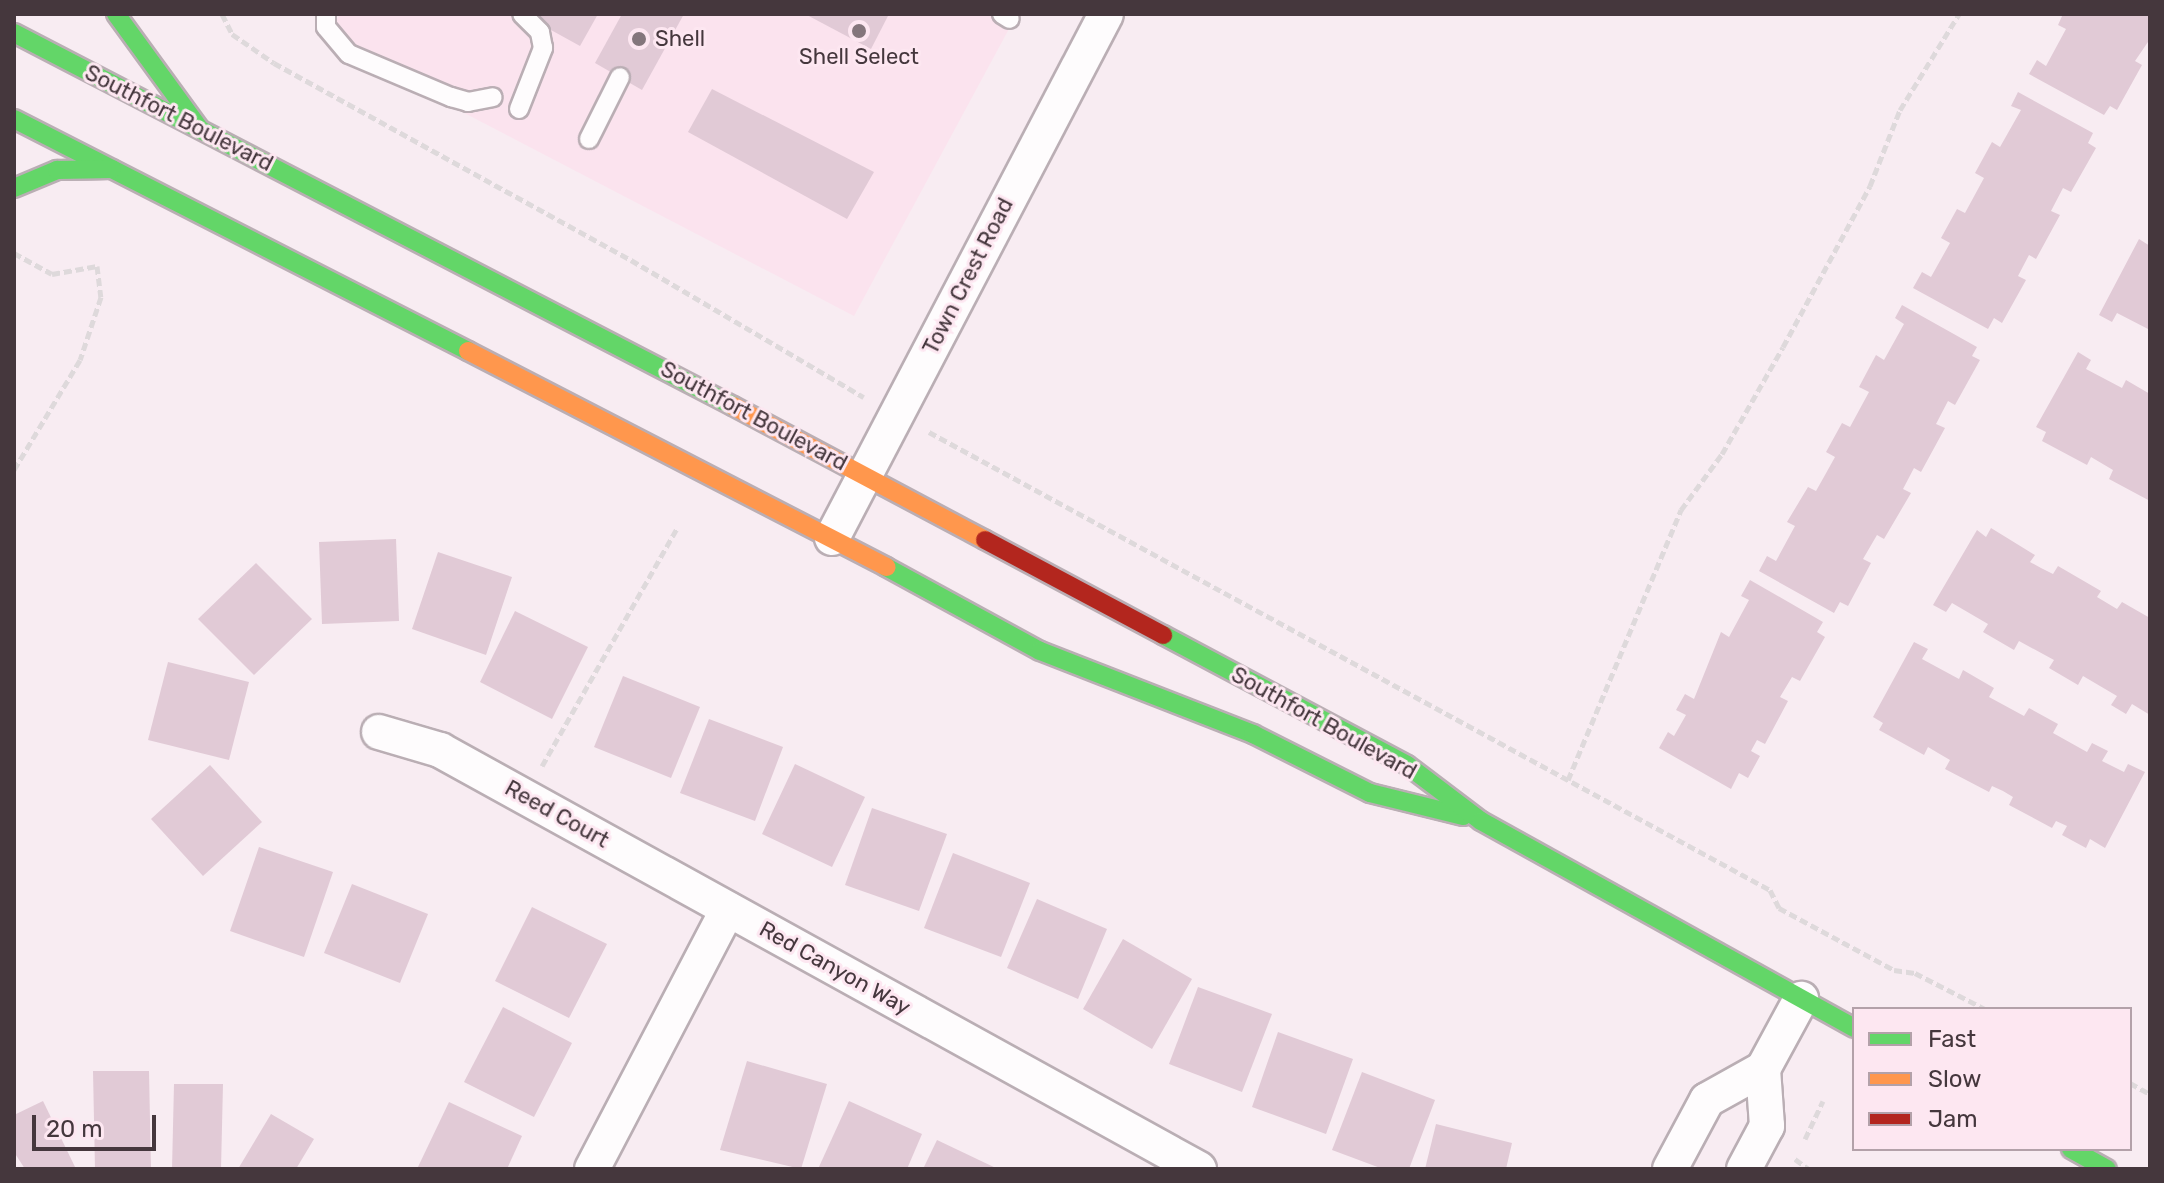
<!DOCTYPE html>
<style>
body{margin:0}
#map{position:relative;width:2164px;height:1183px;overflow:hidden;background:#f8ecf2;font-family:Rubik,sans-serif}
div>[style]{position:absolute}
.built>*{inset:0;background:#fbe3ee}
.building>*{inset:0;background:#e1cad6}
.path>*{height:5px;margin-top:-2.5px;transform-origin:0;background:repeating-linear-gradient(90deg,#ded9db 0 8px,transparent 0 12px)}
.roads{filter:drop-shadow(2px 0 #baaeb4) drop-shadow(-2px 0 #baaeb4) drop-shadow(0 2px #baaeb4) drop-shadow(0 -2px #baaeb4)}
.lane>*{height:18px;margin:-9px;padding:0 9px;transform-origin:9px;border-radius:9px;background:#fefcfd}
.street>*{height:34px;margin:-17px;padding:0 17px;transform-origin:17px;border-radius:17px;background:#fefcfd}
.fast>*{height:18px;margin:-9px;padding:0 9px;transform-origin:9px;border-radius:9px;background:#63d668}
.slow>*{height:18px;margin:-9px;padding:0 9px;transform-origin:9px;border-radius:9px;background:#ff974d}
.jam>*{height:18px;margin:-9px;padding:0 9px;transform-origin:9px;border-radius:9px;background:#b3261e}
.dots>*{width:22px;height:22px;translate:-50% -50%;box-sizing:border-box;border:4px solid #fde7f1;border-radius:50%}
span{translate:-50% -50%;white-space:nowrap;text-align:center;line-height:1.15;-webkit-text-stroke:6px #fde7f1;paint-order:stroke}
.poi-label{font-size:22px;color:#45373d}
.left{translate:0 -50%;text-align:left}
.street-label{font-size:22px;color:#45373d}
.frame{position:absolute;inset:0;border:16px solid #45373d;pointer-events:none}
.legend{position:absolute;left:1852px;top:1007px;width:280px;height:144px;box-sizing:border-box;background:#fde7f1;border:2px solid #b3a1a9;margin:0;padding:10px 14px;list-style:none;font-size:24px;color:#45373d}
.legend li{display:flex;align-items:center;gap:16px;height:40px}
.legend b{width:40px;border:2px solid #b3a1a9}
.scale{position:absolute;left:32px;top:1115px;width:124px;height:36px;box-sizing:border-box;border:4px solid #45373d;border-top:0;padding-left:10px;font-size:24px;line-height:28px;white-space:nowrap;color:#45373d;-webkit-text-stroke:6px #fde7f1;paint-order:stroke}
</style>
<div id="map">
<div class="built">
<div style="clip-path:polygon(340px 14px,1017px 14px,854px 316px,324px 40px)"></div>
</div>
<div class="building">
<div style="clip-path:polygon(522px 14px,598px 14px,580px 46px)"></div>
<div style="clip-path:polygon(622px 14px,684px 14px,642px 90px,595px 63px)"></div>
<div style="clip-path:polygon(805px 14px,889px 14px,871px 49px)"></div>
<div style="clip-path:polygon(2063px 14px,2150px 14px,2150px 39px,2135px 61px,2142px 65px,2117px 110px,2110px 106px,2104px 115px,2029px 74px,2037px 60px,2046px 66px,2066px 29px,2058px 25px)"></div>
<div style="clip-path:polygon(712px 89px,874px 172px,847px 219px,688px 132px)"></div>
<div style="clip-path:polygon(2018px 92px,2093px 133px,2088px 143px,2096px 148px,2071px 192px,2063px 188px,2051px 211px,2060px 215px,2036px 259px,2029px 255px,2018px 276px,2026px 280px,2002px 323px,1994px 318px,1988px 329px,1913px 288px,1922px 272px,1931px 277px,1950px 243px,1941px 238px,1957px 209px,1965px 213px,1984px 178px,1975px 173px,1992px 142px,2000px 147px,2021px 110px,2011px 106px)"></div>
<div style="clip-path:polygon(2139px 239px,2150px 246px,2150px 330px,2117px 313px,2112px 322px,2099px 315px)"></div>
<div style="clip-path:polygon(1902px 305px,1977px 347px,1972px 356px,1980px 360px,1955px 405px,1948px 401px,1936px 424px,1945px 428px,1921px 472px,1914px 468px,1903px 489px,1911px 493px,1884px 539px,1877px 535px,1863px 559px,1871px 563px,1848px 606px,1840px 602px,1834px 613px,1759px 571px,1767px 556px,1776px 561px,1795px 526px,1787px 522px,1808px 487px,1816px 491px,1825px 475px,1835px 457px,1826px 452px,1842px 423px,1850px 427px,1869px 392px,1859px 387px,1876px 355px,1884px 360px,1904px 324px,1895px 318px)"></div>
<div style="clip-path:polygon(2078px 352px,2091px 360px,2086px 369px,2122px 388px,2126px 380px,2150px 394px,2150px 501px,2109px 479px,2113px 470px,2091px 457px,2087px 465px,2042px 441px,2046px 432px,2036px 427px)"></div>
<div style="clip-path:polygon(1991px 528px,2035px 555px,2030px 562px,2041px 568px,2053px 574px,2058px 566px,2101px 591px,2097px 597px,2117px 609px,2122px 602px,2150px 618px,2150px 715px,2132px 704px,2126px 714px,2111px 705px,2117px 696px,2083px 676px,2078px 685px,2049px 668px,2054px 660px,2019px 641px,2014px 650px,1983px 632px,1988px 624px,1952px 603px,1946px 612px,1933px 605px,1977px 530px,1986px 537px)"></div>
<div style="clip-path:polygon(396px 539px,399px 621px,322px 624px,319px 542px)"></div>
<div style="clip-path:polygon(438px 552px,512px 577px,486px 655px,412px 629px)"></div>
<div style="clip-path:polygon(256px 563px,312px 619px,254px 675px,198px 619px)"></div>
<div style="clip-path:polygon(1750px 580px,1823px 622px,1817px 632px,1825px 637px,1800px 681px,1792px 677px,1780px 697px,1788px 701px,1765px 744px,1757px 740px,1751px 751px,1760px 756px,1748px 778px,1739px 773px,1731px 789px,1659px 748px,1668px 732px,1674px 736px,1686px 715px,1676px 710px,1685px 694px,1694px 699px,1721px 632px,1729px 637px,1749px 600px,1741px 596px)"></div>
<div style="clip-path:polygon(515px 611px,588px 647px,552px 719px,480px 682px)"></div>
<div style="clip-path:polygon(1914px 642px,1928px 649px,1922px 659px,1959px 679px,1963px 670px,1994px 688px,1989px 697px,2024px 716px,2029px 708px,2058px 724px,2053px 733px,2087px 752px,2092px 743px,2108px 751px,2102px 761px,2124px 772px,2128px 764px,2145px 772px,2105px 848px,2090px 839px,2086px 848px,2062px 835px,2067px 826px,2056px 821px,2052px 828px,2009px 805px,2013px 797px,2003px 791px,1992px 786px,1989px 792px,1945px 769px,1950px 760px,1938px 753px,1928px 747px,1924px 755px,1879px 730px,1883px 723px,1873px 717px)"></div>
<div style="clip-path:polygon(168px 662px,249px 682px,229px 760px,148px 740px)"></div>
<div style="clip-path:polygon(623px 676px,700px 707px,671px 778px,594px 747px)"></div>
<div style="clip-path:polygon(709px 719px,783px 747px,755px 821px,680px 793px)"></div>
<div style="clip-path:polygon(795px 764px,865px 797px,832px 867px,762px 834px)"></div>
<div style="clip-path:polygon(210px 765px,262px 822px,203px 876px,151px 819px)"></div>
<div style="clip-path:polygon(872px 808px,947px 834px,919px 911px,845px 885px)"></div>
<div style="clip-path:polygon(259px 847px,333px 872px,304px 957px,230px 931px)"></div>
<div style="clip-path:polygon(953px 853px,1030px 883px,1001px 957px,924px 928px)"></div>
<div style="clip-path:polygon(352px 884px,428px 914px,400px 983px,324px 953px)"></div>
<div style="clip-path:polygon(1037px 899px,1107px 929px,1078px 999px,1007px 968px)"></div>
<div style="clip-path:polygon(532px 907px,607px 944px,569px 1018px,495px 981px)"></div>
<div style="clip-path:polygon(1123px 939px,1192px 979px,1152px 1049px,1083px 1009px)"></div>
<div style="clip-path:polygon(1198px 987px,1272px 1014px,1242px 1092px,1169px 1064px)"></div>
<div style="clip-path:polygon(503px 1007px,572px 1043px,534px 1117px,464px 1082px)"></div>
<div style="clip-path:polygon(1278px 1032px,1353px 1059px,1326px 1134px,1252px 1107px)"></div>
<div style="clip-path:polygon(747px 1061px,827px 1084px,801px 1169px,720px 1150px)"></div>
<div style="clip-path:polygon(93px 1071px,149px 1071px,151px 1169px,95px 1169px)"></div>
<div style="clip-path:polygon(1362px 1072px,1435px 1100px,1409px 1169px,1383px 1169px,1332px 1150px)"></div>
<div style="clip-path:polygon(174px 1084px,223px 1084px,221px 1169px,172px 1169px)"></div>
<div style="clip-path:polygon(43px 1101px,76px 1169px,25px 1169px,14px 1152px,14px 1115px)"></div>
<div style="clip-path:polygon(849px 1101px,922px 1134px,907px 1169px,818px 1169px)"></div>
<div style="clip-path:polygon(449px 1102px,522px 1136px,507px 1169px,417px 1169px)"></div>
<div style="clip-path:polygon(271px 1114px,314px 1139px,296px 1169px,238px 1169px)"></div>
<div style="clip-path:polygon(1436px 1124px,1512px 1143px,1506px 1169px,1425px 1169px)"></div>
<div style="clip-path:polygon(937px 1140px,998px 1169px,923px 1169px)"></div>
</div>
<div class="path">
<div style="left:222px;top:14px;width:22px;rotate:63deg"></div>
<div style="left:232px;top:34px;width:51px;rotate:34.6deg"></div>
<div style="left:274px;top:63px;width:408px;rotate:28.9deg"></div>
<div style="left:631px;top:260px;width:270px;rotate:30.5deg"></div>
<div style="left:14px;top:253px;width:43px;rotate:28.9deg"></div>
<div style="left:52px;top:274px;width:46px;rotate:-10.1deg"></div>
<div style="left:97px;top:266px;width:31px;rotate:83deg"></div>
<div style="left:101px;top:297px;width:66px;rotate:108.4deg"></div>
<div style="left:80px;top:360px;width:128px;rotate:121deg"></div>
<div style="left:929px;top:432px;width:958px;rotate:28.57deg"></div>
<div style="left:1770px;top:890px;width:20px;rotate:63deg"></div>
<div style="left:1779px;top:908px;width:131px;rotate:28.3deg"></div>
<div style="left:1894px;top:970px;width:21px;rotate:8deg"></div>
<div style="left:1915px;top:973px;width:79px;rotate:27.2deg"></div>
<div style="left:542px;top:766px;width:275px;rotate:-60.4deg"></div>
<div style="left:1568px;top:780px;width:293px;rotate:-67.3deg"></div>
<div style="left:1681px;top:510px;width:69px;rotate:-53.8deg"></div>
<div style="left:1722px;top:454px;width:123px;rotate:-60.3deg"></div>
<div style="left:1783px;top:347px;width:183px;rotate:-61.6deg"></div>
<div style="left:1870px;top:186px;width:82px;rotate:-68.5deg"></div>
<div style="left:1900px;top:110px;width:113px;rotate:-58.4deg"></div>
<div style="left:2130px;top:1083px;width:23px;rotate:29deg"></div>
<div style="left:1805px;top:1139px;width:42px;rotate:-64.7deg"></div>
<div style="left:1795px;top:1159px;width:17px;rotate:36deg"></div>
</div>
<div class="roads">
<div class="lane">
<div style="left:326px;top:14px;width:13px;rotate:90deg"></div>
<div style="left:326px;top:27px;width:35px;rotate:50deg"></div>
<div style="left:349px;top:54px;width:111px;rotate:22.9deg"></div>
<div style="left:451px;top:97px;width:18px;rotate:16deg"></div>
<div style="left:468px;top:102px;width:25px;rotate:-11deg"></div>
<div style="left:1002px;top:14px;width:9px;rotate:32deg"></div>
<div style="left:519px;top:109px;width:66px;rotate:-68.5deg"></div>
<div style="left:543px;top:48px;width:16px;rotate:-101deg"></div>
<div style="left:540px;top:32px;width:25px;rotate:-135deg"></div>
<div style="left:589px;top:139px;width:69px;rotate:-63.4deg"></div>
</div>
<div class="street">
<div style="left:832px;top:538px;width:591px;rotate:-62.39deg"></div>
<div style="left:379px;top:732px;width:64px;rotate:16.4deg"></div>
<div style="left:440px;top:750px;width:867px;rotate:28.9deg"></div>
<div style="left:592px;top:1169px;width:293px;rotate:-62.4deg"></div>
<div style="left:1670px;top:1169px;width:78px;rotate:-61.8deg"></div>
<div style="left:1707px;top:1100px;width:64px;rotate:-29deg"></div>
<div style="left:1763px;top:1069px;width:80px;rotate:-61.5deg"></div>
<div style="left:1744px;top:1169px;width:49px;rotate:-61.9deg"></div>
<div style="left:1767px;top:1126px;width:57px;rotate:-94deg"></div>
</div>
<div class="fast">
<div style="left:116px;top:14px;width:142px;rotate:53.9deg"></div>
<div style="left:14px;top:33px;width:810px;rotate:27.42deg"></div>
<div style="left:14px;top:119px;width:510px;rotate:27.07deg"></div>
<div style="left:14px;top:188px;width:47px;rotate:-22.7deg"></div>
<div style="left:57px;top:170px;width:55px;rotate:-1deg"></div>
<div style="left:886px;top:567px;width:175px;rotate:28.6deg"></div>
<div style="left:1040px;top:651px;width:229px;rotate:21.3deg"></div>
<div style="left:1253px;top:734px;width:131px;rotate:26.8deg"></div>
<div style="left:1370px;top:793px;width:96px;rotate:13.9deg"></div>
<div style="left:1163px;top:635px;width:276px;rotate:28deg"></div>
<div style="left:1407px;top:765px;width:93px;rotate:37.1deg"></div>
<div style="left:1481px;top:821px;width:427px;rotate:29deg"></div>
<div style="left:2071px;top:1149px;width:41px;rotate:29.1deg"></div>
</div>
<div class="slow">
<div style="left:468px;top:351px;width:471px;rotate:27.3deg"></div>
<div style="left:733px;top:406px;width:285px;rotate:28deg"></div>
</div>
<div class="jam">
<div style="left:985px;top:540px;width:202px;rotate:28.1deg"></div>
</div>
</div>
<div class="dots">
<div style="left:859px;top:31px;background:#84767c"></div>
<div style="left:639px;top:39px;background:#84767c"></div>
</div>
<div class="poi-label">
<span class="left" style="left:655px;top:39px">Shell</span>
<span style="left:859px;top:57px">Shell Select</span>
</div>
<div class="street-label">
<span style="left:179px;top:118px;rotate:27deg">Southfort Boulevard</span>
<span style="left:968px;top:276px;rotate:-63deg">Town Crest Road</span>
<span style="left:754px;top:416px;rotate:28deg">Southfort Boulevard</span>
<span style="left:1324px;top:723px;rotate:29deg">Southfort Boulevard</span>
<span style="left:557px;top:814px;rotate:29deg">Reed Court</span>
<span style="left:835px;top:968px;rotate:29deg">Red Canyon Way</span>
</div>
<div class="frame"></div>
<ul class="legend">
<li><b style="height:10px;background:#63d668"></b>Fast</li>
<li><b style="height:10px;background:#ff974d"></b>Slow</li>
<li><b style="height:10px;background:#b3261e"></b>Jam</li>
</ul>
<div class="scale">20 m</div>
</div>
